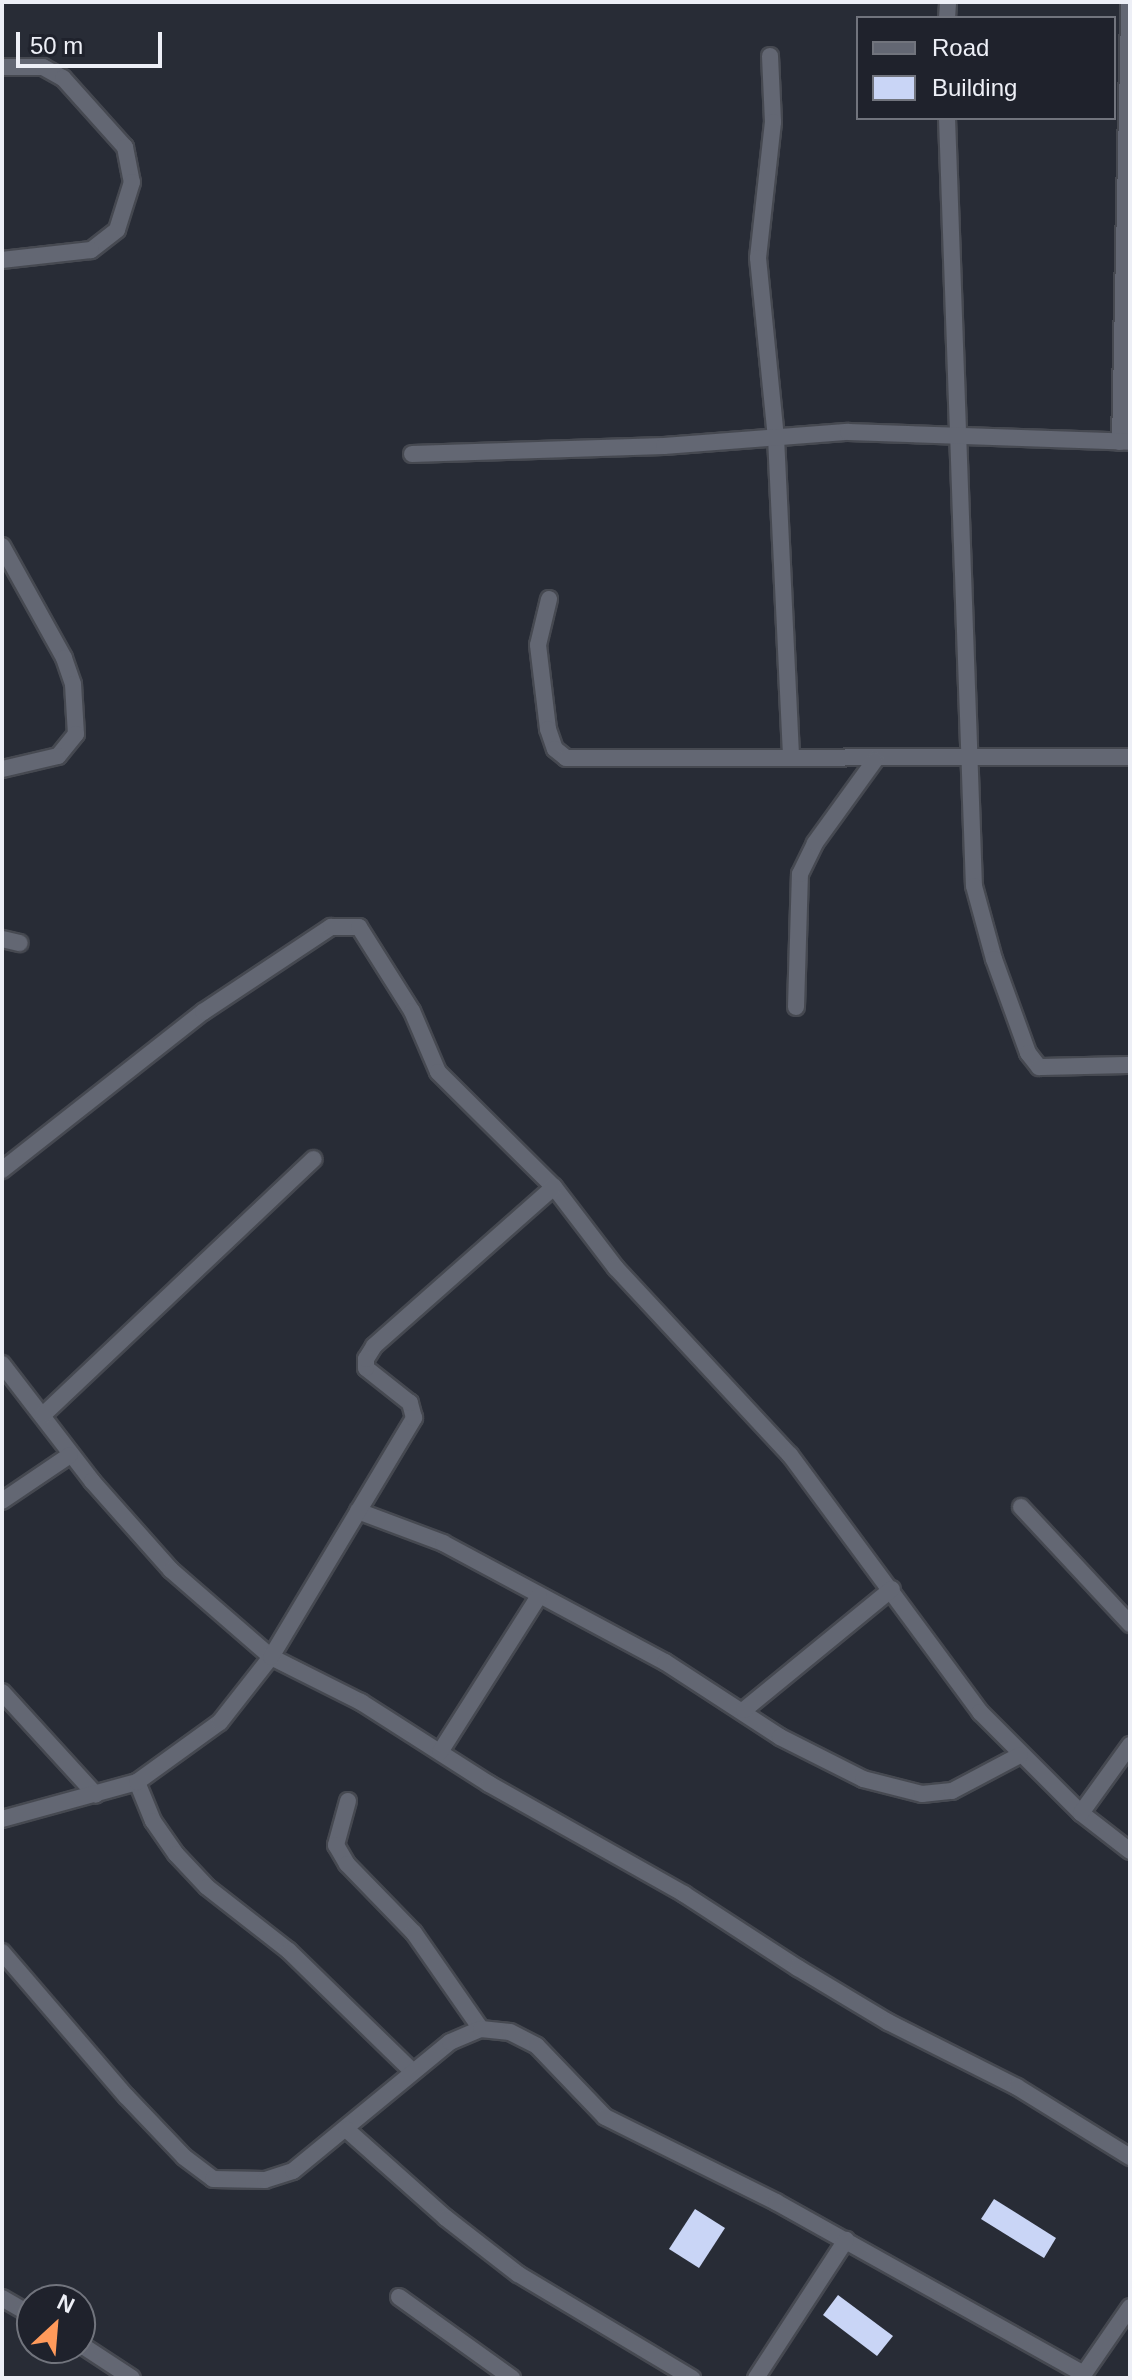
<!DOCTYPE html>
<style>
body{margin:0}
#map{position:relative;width:1132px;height:2380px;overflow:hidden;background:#282c36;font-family:Helvetica,sans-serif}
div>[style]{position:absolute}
.building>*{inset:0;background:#c9d5f6}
.roads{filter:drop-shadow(2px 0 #464951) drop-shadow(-2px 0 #464951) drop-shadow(0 2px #464951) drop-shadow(0 -2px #464951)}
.minor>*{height:16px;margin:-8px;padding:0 8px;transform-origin:8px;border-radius:8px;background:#636773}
span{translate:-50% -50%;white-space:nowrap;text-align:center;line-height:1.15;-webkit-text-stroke:8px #1f222c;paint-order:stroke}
.frame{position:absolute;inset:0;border:4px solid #edeff6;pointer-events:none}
.legend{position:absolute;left:856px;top:16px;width:260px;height:104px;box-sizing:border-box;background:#1f222c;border:2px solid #71747d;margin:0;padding:10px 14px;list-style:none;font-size:24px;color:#edeff6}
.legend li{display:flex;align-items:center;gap:16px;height:40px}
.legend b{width:40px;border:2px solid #71747d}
.north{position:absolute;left:16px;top:2284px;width:80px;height:80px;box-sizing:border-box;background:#1f222c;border:2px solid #71747d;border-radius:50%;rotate:26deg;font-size:22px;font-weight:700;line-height:32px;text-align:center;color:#edeff6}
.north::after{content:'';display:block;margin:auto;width:28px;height:36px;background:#ff9a5b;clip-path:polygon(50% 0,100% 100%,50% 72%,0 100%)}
.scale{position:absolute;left:16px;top:32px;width:146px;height:36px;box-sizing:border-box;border:4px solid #edeff6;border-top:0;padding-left:10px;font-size:24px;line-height:28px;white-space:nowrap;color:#edeff6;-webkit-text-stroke:6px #1f222c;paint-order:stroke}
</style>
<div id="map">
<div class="building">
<div style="clip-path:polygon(994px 2199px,1056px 2238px,1044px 2258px,981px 2219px)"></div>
<div style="clip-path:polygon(695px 2209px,725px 2228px,699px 2268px,669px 2249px)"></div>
<div style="clip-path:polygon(838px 2295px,893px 2336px,877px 2356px,823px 2315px)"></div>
</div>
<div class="roads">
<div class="minor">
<div style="left:947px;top:18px;width:16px;rotate:-86deg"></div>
<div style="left:770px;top:56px;width:66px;rotate:87.4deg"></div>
<div style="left:773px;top:122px;width:137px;rotate:96.3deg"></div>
<div style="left:758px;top:258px;width:180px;rotate:84.3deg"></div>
<div style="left:776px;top:437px;width:321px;rotate:87.3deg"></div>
<div style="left:2px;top:67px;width:41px"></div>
<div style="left:43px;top:67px;width:23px;rotate:29deg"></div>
<div style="left:63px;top:78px;width:93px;rotate:48.1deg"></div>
<div style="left:125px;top:147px;width:36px;rotate:79deg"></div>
<div style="left:132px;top:182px;width:50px;rotate:107.4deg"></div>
<div style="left:117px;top:230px;width:33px;rotate:142deg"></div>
<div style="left:91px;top:250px;width:90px;rotate:173.6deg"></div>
<div style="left:947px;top:118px;width:768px;rotate:87.99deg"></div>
<div style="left:974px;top:886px;width:76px;rotate:74.7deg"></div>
<div style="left:994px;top:959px;width:100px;rotate:70.1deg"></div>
<div style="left:1028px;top:1053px;width:18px;rotate:52deg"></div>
<div style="left:1039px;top:1067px;width:91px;rotate:-1.3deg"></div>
<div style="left:1120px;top:442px;width:440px;rotate:-88.8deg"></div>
<div style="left:412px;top:454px;width:252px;rotate:-1.8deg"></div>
<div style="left:664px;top:446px;width:185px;rotate:-4.4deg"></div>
<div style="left:848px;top:432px;width:282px;rotate:2deg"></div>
<div style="left:2px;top:546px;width:128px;rotate:61deg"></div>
<div style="left:64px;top:658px;width:28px;rotate:71deg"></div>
<div style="left:73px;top:684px;width:50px;rotate:86.6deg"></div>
<div style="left:76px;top:734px;width:28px;rotate:129deg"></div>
<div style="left:58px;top:756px;width:57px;rotate:166.9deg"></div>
<div style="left:549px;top:599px;width:47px;rotate:103.4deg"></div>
<div style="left:538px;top:645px;width:85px;rotate:83.2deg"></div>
<div style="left:548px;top:729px;width:21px;rotate:71deg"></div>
<div style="left:555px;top:749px;width:14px;rotate:39deg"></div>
<div style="left:566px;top:758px;width:564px;rotate:-0.1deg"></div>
<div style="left:2px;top:939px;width:18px;rotate:13deg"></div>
<div style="left:796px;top:1007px;width:133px;rotate:-88.3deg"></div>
<div style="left:800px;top:874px;width:34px;rotate:-64deg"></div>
<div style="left:815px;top:843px;width:102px;rotate:-54.1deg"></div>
<div style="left:2px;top:1170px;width:256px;rotate:-38.2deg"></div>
<div style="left:203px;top:1012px;width:154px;rotate:-33.6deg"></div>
<div style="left:331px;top:927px;width:28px"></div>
<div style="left:359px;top:927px;width:99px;rotate:57.8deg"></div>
<div style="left:412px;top:1011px;width:66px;rotate:66.9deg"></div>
<div style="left:438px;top:1072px;width:163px;rotate:44.8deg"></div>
<div style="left:554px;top:1187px;width:102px;rotate:52.6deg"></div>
<div style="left:616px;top:1268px;width:255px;rotate:47.1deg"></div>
<div style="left:790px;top:1455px;width:320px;rotate:53.5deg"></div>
<div style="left:980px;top:1712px;width:143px;rotate:45deg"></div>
<div style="left:1081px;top:1813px;width:62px;rotate:37.8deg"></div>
<div style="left:2px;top:1364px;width:148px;rotate:52.4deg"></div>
<div style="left:92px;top:1481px;width:119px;rotate:48.4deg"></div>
<div style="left:171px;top:1570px;width:133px;rotate:41deg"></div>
<div style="left:271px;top:1657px;width:101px;rotate:26.6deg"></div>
<div style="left:361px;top:1702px;width:152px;rotate:32.6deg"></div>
<div style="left:489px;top:1784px;width:224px;rotate:29.4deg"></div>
<div style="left:684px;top:1894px;width:136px;rotate:33deg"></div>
<div style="left:798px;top:1968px;width:105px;rotate:31deg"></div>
<div style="left:888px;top:2022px;width:144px;rotate:26.7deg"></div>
<div style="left:1017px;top:2087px;width:133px;rotate:31.8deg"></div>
<div style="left:44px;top:1414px;width:371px;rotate:-43.4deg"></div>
<div style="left:2px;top:1501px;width:82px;rotate:-34.1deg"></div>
<div style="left:1021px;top:1507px;width:160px;rotate:47deg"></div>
<div style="left:358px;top:1511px;width:91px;rotate:20.6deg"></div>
<div style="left:443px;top:1543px;width:252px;rotate:28.2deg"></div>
<div style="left:665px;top:1662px;width:137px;rotate:33.1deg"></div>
<div style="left:780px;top:1737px;width:93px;rotate:26.8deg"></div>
<div style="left:863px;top:1779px;width:61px;rotate:14.3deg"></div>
<div style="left:922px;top:1794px;width:30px;rotate:-6deg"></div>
<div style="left:952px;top:1791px;width:77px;rotate:-27.9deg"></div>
<div style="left:2px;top:1692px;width:139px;rotate:47.6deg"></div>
<div style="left:744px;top:1710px;width:191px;rotate:-39.3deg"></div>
<div style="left:440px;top:1752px;width:185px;rotate:-57.6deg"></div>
<div style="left:137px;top:1782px;width:42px;rotate:67.7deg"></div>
<div style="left:153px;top:1821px;width:40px;rotate:55.1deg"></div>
<div style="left:176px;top:1854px;width:45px;rotate:46.8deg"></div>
<div style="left:207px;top:1887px;width:104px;rotate:38deg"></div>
<div style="left:289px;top:1951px;width:170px;rotate:44.3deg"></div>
<div style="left:348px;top:1801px;width:46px;rotate:105.3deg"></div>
<div style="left:336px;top:1845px;width:22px;rotate:60deg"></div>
<div style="left:347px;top:1864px;width:96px;rotate:45.8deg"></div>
<div style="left:414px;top:1933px;width:117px;rotate:55.1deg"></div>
<div style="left:1081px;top:1813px;width:84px;rotate:-54.2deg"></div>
<div style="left:2px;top:1819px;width:140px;rotate:-15.3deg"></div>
<div style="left:137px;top:1782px;width:102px;rotate:-35.9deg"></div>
<div style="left:220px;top:1722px;width:83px;rotate:-51.9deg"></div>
<div style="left:271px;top:1657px;width:279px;rotate:-59.1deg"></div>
<div style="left:414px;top:1418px;width:16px;rotate:-105deg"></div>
<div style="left:410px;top:1403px;width:56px;rotate:-141.5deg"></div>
<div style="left:366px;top:1368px;width:9px;rotate:-90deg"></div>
<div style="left:366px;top:1359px;width:15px;rotate:-58deg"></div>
<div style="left:374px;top:1346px;width:240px;rotate:-41.5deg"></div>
<div style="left:2px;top:1952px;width:190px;rotate:49.3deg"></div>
<div style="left:126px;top:2096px;width:84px;rotate:46.4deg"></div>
<div style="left:184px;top:2157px;width:36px;rotate:37deg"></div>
<div style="left:213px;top:2179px;width:52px;rotate:1.1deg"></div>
<div style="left:265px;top:2180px;width:29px;rotate:-18deg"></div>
<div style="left:293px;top:2171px;width:203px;rotate:-39.4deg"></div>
<div style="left:450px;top:2042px;width:34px;rotate:-23deg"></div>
<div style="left:481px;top:2029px;width:29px;rotate:6deg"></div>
<div style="left:510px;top:2032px;width:30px;rotate:27deg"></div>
<div style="left:537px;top:2046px;width:98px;rotate:46.2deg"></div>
<div style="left:605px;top:2117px;width:191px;rotate:26.4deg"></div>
<div style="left:776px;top:2202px;width:353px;rotate:29.2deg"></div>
<div style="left:346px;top:2129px;width:134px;rotate:41.7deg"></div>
<div style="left:446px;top:2218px;width:91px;rotate:37.9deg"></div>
<div style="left:518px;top:2274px;width:203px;rotate:30.9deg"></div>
<div style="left:399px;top:2297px;width:139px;rotate:35.6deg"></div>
<div style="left:2px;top:2298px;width:34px;rotate:30deg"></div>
<div style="left:80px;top:2344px;width:62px;rotate:33.2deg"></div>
<div style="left:756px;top:2378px;width:165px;rotate:-56.9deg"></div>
<div style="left:1081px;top:2378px;width:86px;rotate:-55.4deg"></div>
</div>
</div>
<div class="frame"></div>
<ul class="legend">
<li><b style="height:10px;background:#636773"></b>Road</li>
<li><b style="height:22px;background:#c9d5f6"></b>Building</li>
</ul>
<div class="north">N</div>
<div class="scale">50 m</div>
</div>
